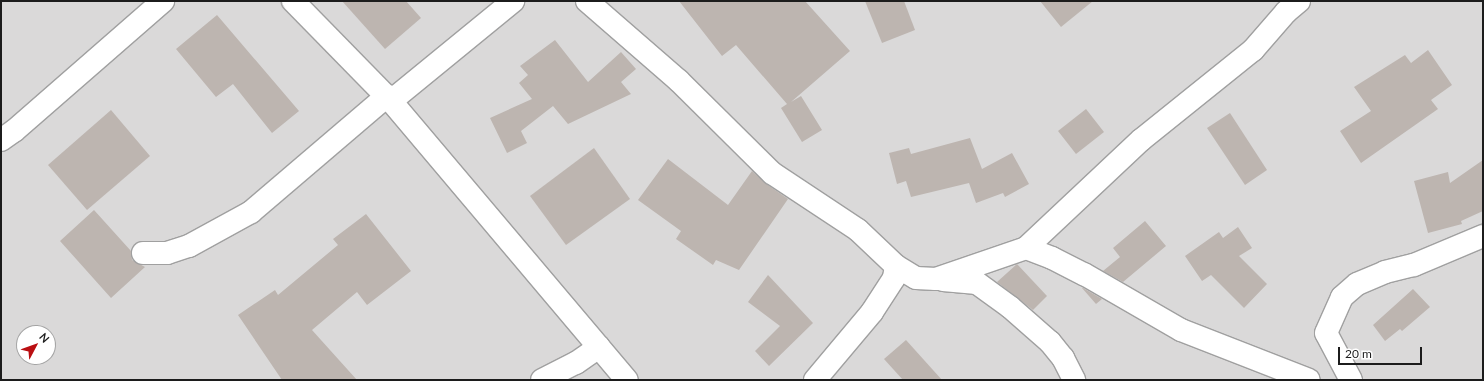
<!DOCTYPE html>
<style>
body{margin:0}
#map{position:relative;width:1484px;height:381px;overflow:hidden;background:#ede9e3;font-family:Lato,sans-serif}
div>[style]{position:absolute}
.residential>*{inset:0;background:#dad9d9}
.building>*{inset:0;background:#bdb5b0}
.roads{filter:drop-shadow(1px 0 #a0a0a0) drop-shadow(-1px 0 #a0a0a0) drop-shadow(0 1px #a0a0a0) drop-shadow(0 -1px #a0a0a0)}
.minor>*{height:22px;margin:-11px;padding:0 11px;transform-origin:11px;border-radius:11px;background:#fff}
span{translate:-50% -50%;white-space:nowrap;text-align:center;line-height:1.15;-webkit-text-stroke:3.5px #fff;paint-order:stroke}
.frame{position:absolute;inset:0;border:2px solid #1c1c1c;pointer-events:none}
.north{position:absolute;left:16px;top:325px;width:40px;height:40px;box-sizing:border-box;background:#fff;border:1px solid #a4a4a4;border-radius:50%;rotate:49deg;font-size:11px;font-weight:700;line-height:16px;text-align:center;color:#1c1c1c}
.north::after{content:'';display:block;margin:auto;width:14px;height:18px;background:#ba0f12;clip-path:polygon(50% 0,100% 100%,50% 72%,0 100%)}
.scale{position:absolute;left:1338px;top:347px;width:84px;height:18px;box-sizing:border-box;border:2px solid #1c1c1c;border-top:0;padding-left:5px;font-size:12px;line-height:14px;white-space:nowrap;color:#1c1c1c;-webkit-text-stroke:3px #fff;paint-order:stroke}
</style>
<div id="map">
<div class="residential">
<div style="clip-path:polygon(evenodd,1px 1px,1483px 1px,1483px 380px,1px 380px,1px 1px,24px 333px,48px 333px,48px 357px,24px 357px,24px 333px)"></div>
</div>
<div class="building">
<div style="clip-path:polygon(342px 1px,406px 1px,421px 18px,385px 49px)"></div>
<div style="clip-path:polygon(679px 1px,805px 1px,850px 51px,791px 102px,801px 96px,822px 130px,802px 142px,781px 108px,787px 104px,736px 45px,722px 56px)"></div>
<div style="clip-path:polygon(865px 1px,904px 1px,915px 30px,882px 43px)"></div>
<div style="clip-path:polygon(1040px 1px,1093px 1px,1061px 27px)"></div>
<div style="clip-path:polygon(217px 15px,299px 111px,272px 133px,233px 84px,216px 97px,176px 49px)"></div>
<div style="clip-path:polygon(555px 40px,588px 82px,621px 52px,636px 69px,621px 82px,631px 94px,568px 124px,553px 106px,521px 131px,527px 143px,507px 153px,490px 118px,532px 99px,519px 83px,528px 75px,520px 66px)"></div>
<div style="clip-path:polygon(1428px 50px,1452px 85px,1431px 100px,1438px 109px,1361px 163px,1340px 131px,1371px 111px,1354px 87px,1405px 55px,1411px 63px)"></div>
<div style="clip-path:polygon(1086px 109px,1104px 132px,1076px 154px,1058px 131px)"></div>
<div style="clip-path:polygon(111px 110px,150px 156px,87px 210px,48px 165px)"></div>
<div style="clip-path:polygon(1230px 113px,1267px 170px,1245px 185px,1207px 128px)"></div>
<div style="clip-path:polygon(970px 138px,982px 169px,1012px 153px,1029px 184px,1005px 197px,1003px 193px,976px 203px,969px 183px,911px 197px,906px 181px,897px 184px,889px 153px,909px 148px,911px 154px)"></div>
<div style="clip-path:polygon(594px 148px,630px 199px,566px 245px,530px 196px)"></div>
<div style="clip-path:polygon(668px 159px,728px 205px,752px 171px,765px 183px,788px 199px,739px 270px,716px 260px,713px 265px,676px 239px,681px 231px,638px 200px)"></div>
<div style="clip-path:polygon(1483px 160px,1483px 211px,1461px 221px,1462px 224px,1428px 233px,1414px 181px,1448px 172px,1450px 183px)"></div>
<div style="clip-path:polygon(94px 210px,131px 251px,132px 260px,145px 267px,111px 298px,60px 241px)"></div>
<div style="clip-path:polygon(366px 214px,411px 271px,367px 305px,357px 292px,312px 330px,357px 380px,282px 380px,238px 315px,275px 290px,278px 295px,338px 245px,333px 239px)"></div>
<div style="clip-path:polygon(1145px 221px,1166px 246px,1123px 282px,1103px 271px,1120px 257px,1113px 248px)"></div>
<div style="clip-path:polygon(1238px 227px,1252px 248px,1239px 256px,1267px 284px,1244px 308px,1211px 275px,1202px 281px,1185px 256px,1219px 232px,1223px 238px)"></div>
<div style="clip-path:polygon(1017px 264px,1047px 296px,1033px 310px,997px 282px)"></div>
<div style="clip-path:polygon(768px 275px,813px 323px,769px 366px,755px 351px,780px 326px,748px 302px)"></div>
<div style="clip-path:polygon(1082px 288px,1083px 288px,1102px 299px,1096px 304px)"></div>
<div style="clip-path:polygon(1413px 289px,1430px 307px,1402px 331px,1400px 329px,1385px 341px,1373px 325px)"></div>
<div style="clip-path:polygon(906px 340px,942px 380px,903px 380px,884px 359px)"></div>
</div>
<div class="roads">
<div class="minor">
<div style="left:293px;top:1px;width:140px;rotate:45.6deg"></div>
<div style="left:391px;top:101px;width:365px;rotate:49.8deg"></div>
<div style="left:587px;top:1px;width:122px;rotate:41deg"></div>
<div style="left:679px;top:81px;width:131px;rotate:44.7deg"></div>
<div style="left:772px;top:173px;width:103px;rotate:33.5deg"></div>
<div style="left:858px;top:230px;width:52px;rotate:43.5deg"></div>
<div style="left:896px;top:266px;width:23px;rotate:31deg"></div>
<div style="left:916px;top:278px;width:20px;rotate:3deg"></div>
<div style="left:936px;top:279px;width:95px;rotate:-19deg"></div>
<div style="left:1026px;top:248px;width:28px;rotate:21deg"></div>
<div style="left:1052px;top:258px;width:36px;rotate:27deg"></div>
<div style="left:1084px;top:274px;width:112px;rotate:30deg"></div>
<div style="left:1181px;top:330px;width:137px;rotate:21.3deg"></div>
<div style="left:391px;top:101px;width:158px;rotate:-39.3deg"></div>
<div style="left:1px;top:140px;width:16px;rotate:-35deg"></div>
<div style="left:14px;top:131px;width:198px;rotate:-41.1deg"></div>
<div style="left:1026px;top:248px;width:158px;rotate:-43.2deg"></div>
<div style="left:1141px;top:140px;width:144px;rotate:-38.8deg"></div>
<div style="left:1253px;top:50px;width:50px;rotate:-49deg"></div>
<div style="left:1286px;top:12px;width:17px;rotate:-40deg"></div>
<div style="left:143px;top:253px;width:24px"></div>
<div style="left:167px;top:253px;width:23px;rotate:-18deg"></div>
<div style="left:189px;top:246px;width:71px;rotate:-28.7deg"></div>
<div style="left:251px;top:212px;width:179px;rotate:-40.5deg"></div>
<div style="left:943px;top:280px;width:34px;rotate:5deg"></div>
<div style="left:977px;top:283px;width:41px;rotate:36deg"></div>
<div style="left:1010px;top:307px;width:53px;rotate:41.2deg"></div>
<div style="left:1050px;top:342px;width:21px;rotate:51deg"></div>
<div style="left:1063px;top:358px;width:25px;rotate:63deg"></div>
<div style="left:542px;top:380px;width:38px;rotate:-27deg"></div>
<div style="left:576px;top:363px;width:28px;rotate:-35deg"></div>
<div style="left:815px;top:380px;width:89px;rotate:-50deg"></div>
<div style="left:872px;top:312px;width:40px;rotate:-57.1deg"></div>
<div style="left:894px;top:278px;width:12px;rotate:-81deg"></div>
<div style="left:1351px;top:380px;width:53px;rotate:-118deg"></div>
<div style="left:1326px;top:333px;width:39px;rotate:-66deg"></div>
<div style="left:1342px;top:297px;width:20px;rotate:-41deg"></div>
<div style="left:1357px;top:284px;width:30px;rotate:-23deg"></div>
<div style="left:1385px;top:272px;width:30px;rotate:-14deg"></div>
<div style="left:1414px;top:265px;width:75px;rotate:-22.8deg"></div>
</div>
</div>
<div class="frame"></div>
<div class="north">N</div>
<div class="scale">20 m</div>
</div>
